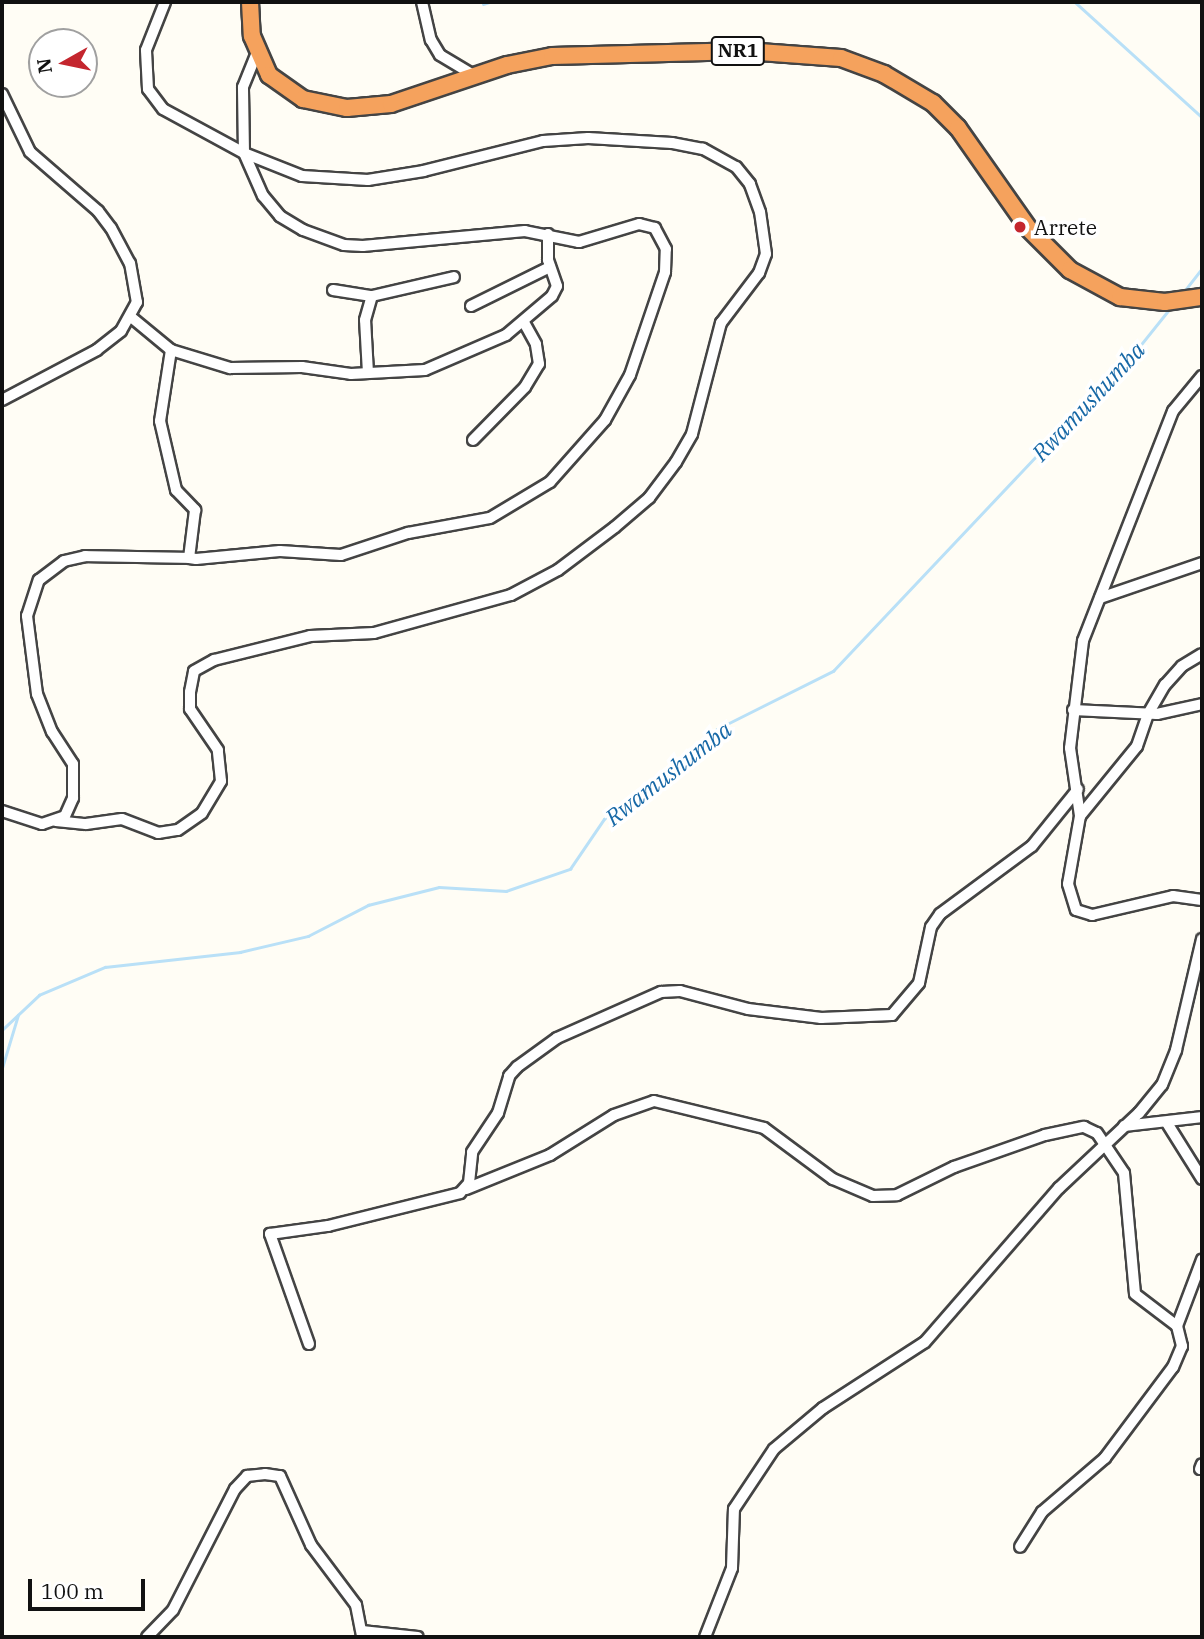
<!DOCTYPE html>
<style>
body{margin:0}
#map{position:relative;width:1204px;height:1639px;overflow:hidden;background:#fffdf5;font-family:"IBM Plex Serif",serif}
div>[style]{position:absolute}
.stream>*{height:2.5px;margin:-1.25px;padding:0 1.25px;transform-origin:1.25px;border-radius:1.25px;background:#b9e0f7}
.roads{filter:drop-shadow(2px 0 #444) drop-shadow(-2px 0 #444) drop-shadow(0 2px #444) drop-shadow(0 -2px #444)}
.minor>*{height:10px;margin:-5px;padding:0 5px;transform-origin:5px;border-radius:5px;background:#fff}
.highway>*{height:16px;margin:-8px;padding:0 8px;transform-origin:8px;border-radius:8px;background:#f5a25d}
.dots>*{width:19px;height:19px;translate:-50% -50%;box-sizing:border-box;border:4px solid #fff;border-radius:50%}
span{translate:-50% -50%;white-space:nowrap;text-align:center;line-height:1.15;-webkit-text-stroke:7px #fff;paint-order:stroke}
.shield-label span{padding:2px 5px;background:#fff;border:2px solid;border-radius:5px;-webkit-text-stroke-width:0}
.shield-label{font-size:19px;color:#111;font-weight:700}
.poi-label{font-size:21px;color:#111}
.left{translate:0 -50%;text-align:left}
.water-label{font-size:23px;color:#1768a6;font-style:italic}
.frame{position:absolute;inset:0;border:4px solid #111;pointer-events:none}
.north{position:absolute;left:28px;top:28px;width:70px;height:70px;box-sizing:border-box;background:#fff;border:2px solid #a0a0a0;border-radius:50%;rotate:261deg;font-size:19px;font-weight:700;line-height:28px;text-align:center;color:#111}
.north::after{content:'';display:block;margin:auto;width:24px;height:32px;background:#c4262e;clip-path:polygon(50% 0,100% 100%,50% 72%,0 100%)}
.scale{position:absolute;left:28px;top:1579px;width:117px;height:32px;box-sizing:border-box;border:4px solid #111;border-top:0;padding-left:9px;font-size:21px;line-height:24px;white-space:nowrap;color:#111;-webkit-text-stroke:5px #fff;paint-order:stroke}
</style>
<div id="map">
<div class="stream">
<div style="left:1075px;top:2px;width:171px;rotate:42.2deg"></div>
<div style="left:483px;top:4px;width:7px;rotate:-16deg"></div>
<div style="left:1182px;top:294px;width:33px;rotate:-52deg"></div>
<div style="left:2px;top:1030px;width:51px;rotate:-43.4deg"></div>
<div style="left:39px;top:995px;width:72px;rotate:-23deg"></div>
<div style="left:105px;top:967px;width:136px;rotate:-6.3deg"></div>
<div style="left:240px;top:952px;width:70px;rotate:-13.2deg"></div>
<div style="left:308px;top:936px;width:68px;rotate:-27.3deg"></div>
<div style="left:368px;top:905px;width:73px;rotate:-14.2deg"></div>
<div style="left:439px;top:887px;width:67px;rotate:3.4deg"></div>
<div style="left:506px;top:891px;width:68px;rotate:-19deg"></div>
<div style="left:570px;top:869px;width:60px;rotate:-55.8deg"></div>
<div style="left:604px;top:819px;width:144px;rotate:-38.5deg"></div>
<div style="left:717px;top:729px;width:130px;rotate:-26.6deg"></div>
<div style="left:833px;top:671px;width:439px;rotate:-46.6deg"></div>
<div style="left:1135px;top:352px;width:58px;rotate:-51.3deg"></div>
<div style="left:2px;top:1068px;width:55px;rotate:-73.2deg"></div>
</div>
<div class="roads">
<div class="minor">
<div style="left:422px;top:2px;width:39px;rotate:77deg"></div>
<div style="left:431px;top:40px;width:17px;rotate:59deg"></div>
<div style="left:440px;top:55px;width:39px;rotate:31deg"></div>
<div style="left:2px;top:94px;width:64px;rotate:64.2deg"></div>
<div style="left:30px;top:152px;width:90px;rotate:40.9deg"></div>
<div style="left:98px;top:211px;width:21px;rotate:53deg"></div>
<div style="left:111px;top:228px;width:40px;rotate:62deg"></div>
<div style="left:130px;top:263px;width:40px;rotate:80deg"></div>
<div style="left:137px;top:302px;width:33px;rotate:119deg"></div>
<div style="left:121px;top:331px;width:31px;rotate:142deg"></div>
<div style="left:97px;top:350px;width:107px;rotate:152.2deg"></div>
<div style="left:333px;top:290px;width:39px;rotate:9deg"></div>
<div style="left:471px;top:306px;width:88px;rotate:-26.3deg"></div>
<div style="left:131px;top:317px;width:52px;rotate:39.5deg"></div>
<div style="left:171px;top:350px;width:72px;rotate:98.8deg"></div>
<div style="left:160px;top:421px;width:71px;rotate:76.9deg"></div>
<div style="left:176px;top:490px;width:28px;rotate:46deg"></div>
<div style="left:195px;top:510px;width:48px;rotate:97.1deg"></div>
<div style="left:189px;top:558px;width:7px;rotate:8deg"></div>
<div style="left:196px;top:559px;width:84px;rotate:-5.4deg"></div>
<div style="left:280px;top:551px;width:61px;rotate:3.8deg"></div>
<div style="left:341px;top:555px;width:71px;rotate:-18.2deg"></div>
<div style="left:408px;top:533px;width:83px;rotate:-10.4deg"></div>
<div style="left:490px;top:518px;width:70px;rotate:-31deg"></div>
<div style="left:550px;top:482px;width:83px;rotate:-48.4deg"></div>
<div style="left:605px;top:420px;width:51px;rotate:-60.9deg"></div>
<div style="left:630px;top:375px;width:109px;rotate:-71.2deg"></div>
<div style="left:665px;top:272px;width:23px;rotate:-88deg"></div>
<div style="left:666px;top:249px;width:24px;rotate:-118deg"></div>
<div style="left:655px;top:228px;width:16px;rotate:-166deg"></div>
<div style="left:639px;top:224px;width:63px;rotate:163.3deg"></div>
<div style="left:579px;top:242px;width:55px;rotate:-168.5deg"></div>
<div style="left:525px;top:231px;width:163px;rotate:174.7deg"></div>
<div style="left:363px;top:246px;width:19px;rotate:-177deg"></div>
<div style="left:344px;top:245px;width:44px;rotate:-159.9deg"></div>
<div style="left:303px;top:230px;width:27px;rotate:-149deg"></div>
<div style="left:280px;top:216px;width:26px;rotate:-130deg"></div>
<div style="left:263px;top:196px;width:47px;rotate:-113.8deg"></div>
<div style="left:244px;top:153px;width:66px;rotate:-90.9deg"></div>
<div style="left:243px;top:87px;width:38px;rotate:-68deg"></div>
<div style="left:171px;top:350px;width:62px;rotate:17deg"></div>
<div style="left:230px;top:368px;width:72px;rotate:-0.8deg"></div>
<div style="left:302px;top:367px;width:49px;rotate:8.1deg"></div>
<div style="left:351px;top:374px;width:74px;rotate:-3.1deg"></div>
<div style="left:425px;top:370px;width:88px;rotate:-23.4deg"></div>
<div style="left:506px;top:335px;width:60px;rotate:-40.3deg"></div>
<div style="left:552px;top:296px;width:11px;rotate:-63deg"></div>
<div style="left:557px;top:286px;width:28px;rotate:-109deg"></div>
<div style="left:548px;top:260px;width:26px;rotate:-90deg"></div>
<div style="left:368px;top:373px;width:53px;rotate:-93.2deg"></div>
<div style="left:365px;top:320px;width:25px;rotate:-74deg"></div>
<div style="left:372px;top:296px;width:84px;rotate:-13deg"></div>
<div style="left:1202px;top:376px;width:45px;rotate:129.6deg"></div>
<div style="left:1173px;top:411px;width:247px;rotate:111.4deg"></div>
<div style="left:1083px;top:641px;width:108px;rotate:96.9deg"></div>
<div style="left:1070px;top:748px;width:69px;rotate:81.6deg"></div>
<div style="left:1080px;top:816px;width:69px;rotate:100deg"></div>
<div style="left:1068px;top:884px;width:27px;rotate:73deg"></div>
<div style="left:1076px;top:910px;width:17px;rotate:17deg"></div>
<div style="left:1092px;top:915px;width:83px;rotate:-13.2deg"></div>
<div style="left:1173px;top:896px;width:29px;rotate:8deg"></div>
<div style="left:473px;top:440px;width:74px;rotate:-45.5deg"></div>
<div style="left:525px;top:387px;width:27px;rotate:-59deg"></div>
<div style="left:539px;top:364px;width:20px;rotate:-99deg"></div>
<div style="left:536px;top:344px;width:25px;rotate:-119deg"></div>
<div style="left:1100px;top:598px;width:108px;rotate:-18.9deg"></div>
<div style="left:1073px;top:710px;width:84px;rotate:2.7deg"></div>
<div style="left:1157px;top:714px;width:46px;rotate:-12.5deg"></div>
<div style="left:2px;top:811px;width:42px;rotate:18deg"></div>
<div style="left:42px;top:824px;width:24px;rotate:-19deg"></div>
<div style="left:65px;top:816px;width:20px;rotate:-66deg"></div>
<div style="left:73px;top:798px;width:34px;rotate:-90deg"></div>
<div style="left:73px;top:764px;width:38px;rotate:-123deg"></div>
<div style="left:52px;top:732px;width:41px;rotate:-111.5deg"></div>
<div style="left:37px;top:694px;width:79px;rotate:-97.3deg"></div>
<div style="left:27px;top:616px;width:38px;rotate:-72deg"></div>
<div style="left:39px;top:580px;width:31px;rotate:-37deg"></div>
<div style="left:64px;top:561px;width:22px;rotate:-13deg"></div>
<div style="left:85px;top:556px;width:104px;rotate:1.1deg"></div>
<div style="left:1080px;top:816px;width:90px;rotate:-50.8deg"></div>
<div style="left:1137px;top:746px;width:34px;rotate:-71deg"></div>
<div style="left:1148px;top:714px;width:34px;rotate:-60deg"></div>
<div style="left:1165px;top:685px;width:25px;rotate:-48deg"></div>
<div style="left:1182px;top:666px;width:23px;rotate:-31deg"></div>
<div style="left:56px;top:821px;width:30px;rotate:6deg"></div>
<div style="left:86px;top:824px;width:36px;rotate:-8deg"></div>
<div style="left:122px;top:819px;width:39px;rotate:21deg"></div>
<div style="left:158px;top:833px;width:20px;rotate:-9deg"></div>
<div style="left:178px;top:830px;width:29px;rotate:-35deg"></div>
<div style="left:202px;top:813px;width:37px;rotate:-59deg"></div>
<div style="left:221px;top:781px;width:31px;rotate:-96deg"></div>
<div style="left:218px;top:750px;width:50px;rotate:-124.3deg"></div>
<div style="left:190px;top:709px;width:17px;rotate:-90deg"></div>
<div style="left:190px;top:692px;width:21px;rotate:-79deg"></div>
<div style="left:194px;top:671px;width:23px;rotate:-29deg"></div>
<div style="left:214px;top:660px;width:99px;rotate:-14deg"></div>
<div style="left:310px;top:636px;width:64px;rotate:-2.7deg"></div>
<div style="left:374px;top:633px;width:142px;rotate:-15.5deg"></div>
<div style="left:511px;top:595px;width:53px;rotate:-28deg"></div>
<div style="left:558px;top:570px;width:71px;rotate:-37deg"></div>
<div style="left:615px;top:527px;width:45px;rotate:-40.5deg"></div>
<div style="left:649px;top:498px;width:45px;rotate:-53.1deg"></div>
<div style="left:676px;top:462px;width:32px;rotate:-60deg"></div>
<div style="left:692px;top:434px;width:115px;rotate:-75.4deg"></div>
<div style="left:721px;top:323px;width:63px;rotate:-52.8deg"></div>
<div style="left:759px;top:273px;width:20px;rotate:-70deg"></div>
<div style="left:766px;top:254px;width:42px;rotate:-98.1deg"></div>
<div style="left:760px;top:212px;width:30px;rotate:-110deg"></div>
<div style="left:750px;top:184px;width:22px;rotate:-129deg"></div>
<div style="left:736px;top:167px;width:38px;rotate:-151deg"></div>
<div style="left:703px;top:149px;width:32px;rotate:-169deg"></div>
<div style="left:672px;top:143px;width:84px;rotate:-176.6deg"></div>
<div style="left:588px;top:138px;width:45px;rotate:176.2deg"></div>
<div style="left:543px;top:141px;width:123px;rotate:165.9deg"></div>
<div style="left:424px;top:171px;width:57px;rotate:170.9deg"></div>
<div style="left:368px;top:180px;width:66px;rotate:-176.5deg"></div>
<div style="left:302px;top:176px;width:62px;rotate:-158.4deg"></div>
<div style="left:244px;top:153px;width:92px;rotate:-151.5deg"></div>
<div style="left:163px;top:109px;width:25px;rotate:-127deg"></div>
<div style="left:148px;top:89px;width:39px;rotate:-93deg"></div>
<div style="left:146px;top:50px;width:52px;rotate:-68.4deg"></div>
<div style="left:1167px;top:1123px;width:66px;rotate:58deg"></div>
<div style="left:1124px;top:1126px;width:79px;rotate:-6.6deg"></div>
<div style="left:466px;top:1189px;width:91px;rotate:-22deg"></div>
<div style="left:550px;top:1155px;width:75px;rotate:-32deg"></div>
<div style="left:614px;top:1115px;width:42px;rotate:-19.3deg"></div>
<div style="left:654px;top:1101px;width:113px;rotate:13.8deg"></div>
<div style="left:764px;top:1128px;width:86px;rotate:36.5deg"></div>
<div style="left:833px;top:1179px;width:43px;rotate:23deg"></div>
<div style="left:873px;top:1196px;width:24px;rotate:-2deg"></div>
<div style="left:897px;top:1195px;width:64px;rotate:-26.2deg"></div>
<div style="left:954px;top:1167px;width:96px;rotate:-19.4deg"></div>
<div style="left:1045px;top:1135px;width:40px;rotate:-12deg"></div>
<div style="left:1084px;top:1127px;width:14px;rotate:25deg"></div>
<div style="left:1097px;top:1133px;width:48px;rotate:56deg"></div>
<div style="left:1124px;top:1173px;width:121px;rotate:84.8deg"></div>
<div style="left:1135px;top:1294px;width:53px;rotate:37.3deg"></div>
<div style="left:1177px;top:1326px;width:21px;rotate:76deg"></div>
<div style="left:1182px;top:1346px;width:23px;rotate:113deg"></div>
<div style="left:1173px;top:1367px;width:114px;rotate:126.8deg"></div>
<div style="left:1105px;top:1458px;width:83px;rotate:139.4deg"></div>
<div style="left:1042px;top:1512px;width:41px;rotate:122.2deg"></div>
<div style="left:1177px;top:1326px;width:71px;rotate:-69.3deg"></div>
<div style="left:309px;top:1344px;width:117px;rotate:-109.5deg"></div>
<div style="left:270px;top:1234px;width:59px;rotate:-7.9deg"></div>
<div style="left:328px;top:1226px;width:136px;rotate:-14deg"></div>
<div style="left:460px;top:1193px;width:13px;rotate:-48deg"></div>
<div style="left:469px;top:1183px;width:31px;rotate:-84deg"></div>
<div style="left:472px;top:1152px;width:47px;rotate:-56.3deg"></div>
<div style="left:498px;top:1113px;width:39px;rotate:-73deg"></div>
<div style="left:509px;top:1076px;width:12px;rotate:-48deg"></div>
<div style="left:517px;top:1067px;width:49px;rotate:-35.9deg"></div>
<div style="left:557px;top:1038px;width:114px;rotate:-23.9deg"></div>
<div style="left:661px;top:992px;width:19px;rotate:-3deg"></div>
<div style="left:680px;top:991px;width:70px;rotate:14.8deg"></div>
<div style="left:748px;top:1009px;width:74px;rotate:7deg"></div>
<div style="left:821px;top:1018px;width:71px;rotate:-2.4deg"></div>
<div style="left:892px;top:1015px;width:42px;rotate:-49.8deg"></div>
<div style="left:919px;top:983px;width:57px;rotate:-77.9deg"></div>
<div style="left:931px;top:927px;width:16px;rotate:-55deg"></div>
<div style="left:940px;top:914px;width:114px;rotate:-36.5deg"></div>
<div style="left:1032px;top:846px;width:73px;rotate:-51.1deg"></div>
<div style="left:1200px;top:1469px;width:5px;rotate:-68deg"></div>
<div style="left:362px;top:1631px;width:56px;rotate:6.1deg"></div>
<div style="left:147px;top:1637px;width:37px;rotate:-46deg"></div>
<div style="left:173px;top:1610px;width:136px;rotate:-62.9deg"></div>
<div style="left:235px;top:1489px;width:18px;rotate:-47deg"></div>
<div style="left:247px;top:1476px;width:18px;rotate:-6deg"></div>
<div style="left:265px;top:1474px;width:15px;rotate:8deg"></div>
<div style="left:280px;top:1476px;width:76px;rotate:65.8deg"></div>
<div style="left:311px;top:1545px;width:75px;rotate:53.1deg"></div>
<div style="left:356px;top:1605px;width:33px;rotate:79deg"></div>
<div style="left:705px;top:1637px;width:74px;rotate:-68.6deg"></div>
<div style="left:732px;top:1568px;width:59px;rotate:-88.1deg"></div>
<div style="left:734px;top:1509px;width:72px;rotate:-56.3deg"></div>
<div style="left:774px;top:1449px;width:64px;rotate:-39.9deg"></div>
<div style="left:823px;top:1408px;width:121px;rotate:-32.9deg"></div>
<div style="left:925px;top:1342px;width:204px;rotate:-49deg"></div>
<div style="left:1059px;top:1188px;width:110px;rotate:-43.2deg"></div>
<div style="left:1139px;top:1113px;width:36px;rotate:-51deg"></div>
<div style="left:1162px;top:1085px;width:38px;rotate:-68deg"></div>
<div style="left:1176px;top:1050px;width:114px;rotate:-76.8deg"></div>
</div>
<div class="highway">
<div style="left:250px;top:2px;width:34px;rotate:87deg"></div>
<div style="left:252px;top:36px;width:43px;rotate:66.4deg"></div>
<div style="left:269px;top:75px;width:42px;rotate:35.2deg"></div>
<div style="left:303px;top:99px;width:45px;rotate:11.6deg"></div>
<div style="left:347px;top:108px;width:44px;rotate:-5.2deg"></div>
<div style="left:391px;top:104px;width:122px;rotate:-18.6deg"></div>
<div style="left:507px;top:65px;width:46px;rotate:-11.3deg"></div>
<div style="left:552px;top:56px;width:194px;rotate:-1.5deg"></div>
<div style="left:746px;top:51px;width:95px;rotate:4.2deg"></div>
<div style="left:841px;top:58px;width:46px;rotate:20.4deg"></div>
<div style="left:884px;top:74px;width:57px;rotate:30.6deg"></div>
<div style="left:933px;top:103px;width:35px;rotate:45deg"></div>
<div style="left:958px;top:128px;width:123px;rotate:54.9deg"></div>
<div style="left:1029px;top:229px;width:58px;rotate:45deg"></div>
<div style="left:1070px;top:270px;width:57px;rotate:28.4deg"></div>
<div style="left:1120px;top:297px;width:45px;rotate:6.3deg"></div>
<div style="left:1165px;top:302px;width:37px;rotate:-8deg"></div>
</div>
</div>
<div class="dots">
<div style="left:1020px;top:227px;background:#c4262e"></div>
</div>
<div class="shield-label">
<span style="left:738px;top:51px">NR1</span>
</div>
<div class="poi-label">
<span class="left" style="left:1034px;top:227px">Arrete</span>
</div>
<div class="water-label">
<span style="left:1088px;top:401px;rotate:-47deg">Rwamushumba</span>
<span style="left:668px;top:773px;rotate:-38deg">Rwamushumba</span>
</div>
<div class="frame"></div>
<div class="north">N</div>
<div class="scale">100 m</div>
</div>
